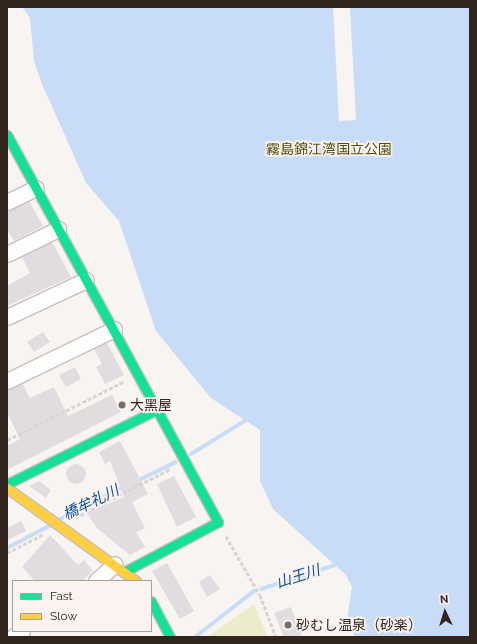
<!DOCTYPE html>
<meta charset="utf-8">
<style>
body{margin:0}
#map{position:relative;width:477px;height:644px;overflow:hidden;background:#f8f4f2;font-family:Raleway,"Noto Sans JP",sans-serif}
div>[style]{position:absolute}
.green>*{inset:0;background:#ececca}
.water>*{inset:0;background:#c8dcf7}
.pier>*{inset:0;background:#f8f4f2}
.stream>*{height:4px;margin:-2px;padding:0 2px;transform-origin:2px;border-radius:2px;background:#c8dcf7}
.building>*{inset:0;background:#e0dce0}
.round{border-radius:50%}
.path>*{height:2.5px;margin-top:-1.25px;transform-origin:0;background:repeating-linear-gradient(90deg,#d6d5d3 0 4px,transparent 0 6px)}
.roads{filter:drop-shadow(1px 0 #c8bfbb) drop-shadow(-1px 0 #c8bfbb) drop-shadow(0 1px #c8bfbb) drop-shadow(0 -1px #c8bfbb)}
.street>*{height:15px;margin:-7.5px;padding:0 7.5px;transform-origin:7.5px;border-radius:7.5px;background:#fefdfd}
.fast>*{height:9px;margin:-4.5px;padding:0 4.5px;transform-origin:4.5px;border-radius:4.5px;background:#16e098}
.slow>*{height:9px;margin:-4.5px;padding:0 4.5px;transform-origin:4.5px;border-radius:4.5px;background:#ffcf43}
.dots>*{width:11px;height:11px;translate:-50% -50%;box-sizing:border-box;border:2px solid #fbf3ef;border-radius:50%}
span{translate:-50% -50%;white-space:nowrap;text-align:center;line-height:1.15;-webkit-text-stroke:3.5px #fbf3ef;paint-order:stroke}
.park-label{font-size:14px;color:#4d4e0e}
.poi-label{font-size:14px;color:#32251d}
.left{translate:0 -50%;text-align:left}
.water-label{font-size:15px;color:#094f99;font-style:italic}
.frame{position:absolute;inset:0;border:8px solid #32251d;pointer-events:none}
.legend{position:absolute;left:12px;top:580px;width:140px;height:52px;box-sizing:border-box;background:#fbf3ef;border:1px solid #aba19b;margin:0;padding:5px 7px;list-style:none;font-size:12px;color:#32251d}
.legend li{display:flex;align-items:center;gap:8px;height:20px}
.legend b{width:20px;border:1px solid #aba19b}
.north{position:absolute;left:425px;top:592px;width:40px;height:40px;-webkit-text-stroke:3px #fbf3ef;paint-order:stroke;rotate:356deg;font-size:11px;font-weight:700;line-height:16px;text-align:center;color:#32251d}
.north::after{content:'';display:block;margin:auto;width:14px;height:18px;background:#32251d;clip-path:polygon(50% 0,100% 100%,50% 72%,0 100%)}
</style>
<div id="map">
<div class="green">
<div style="clip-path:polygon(254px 604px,268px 637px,207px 637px)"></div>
</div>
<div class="water">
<div style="clip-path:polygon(22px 7px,470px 7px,470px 637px,356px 637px,350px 630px,348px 614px,352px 587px,346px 575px,273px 509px,260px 481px,260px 430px,211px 398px,156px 331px,119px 221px,86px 183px,42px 84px,34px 61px,30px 18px)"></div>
</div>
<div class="pier">
<div style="clip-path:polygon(333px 7px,350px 7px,356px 120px,339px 121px)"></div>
</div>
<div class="stream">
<div style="left:191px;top:454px;width:67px;rotate:-31.6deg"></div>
<div style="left:137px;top:481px;width:43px;rotate:-26deg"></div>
<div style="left:60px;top:519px;width:73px;rotate:-26.9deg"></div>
<div style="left:7px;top:548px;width:47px;rotate:-27.6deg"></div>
<div style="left:261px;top:589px;width:78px;rotate:-18deg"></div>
<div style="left:195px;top:637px;width:75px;rotate:-37.9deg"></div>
</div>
<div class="building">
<div style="clip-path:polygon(29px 201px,43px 226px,14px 241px,7px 229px,7px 212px)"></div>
<div style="clip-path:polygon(52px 242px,71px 277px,7px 306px,7px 286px,30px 273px,22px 257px)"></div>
<div style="clip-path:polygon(43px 332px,50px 342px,34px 352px,27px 342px)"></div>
<div style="clip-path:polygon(107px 343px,124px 375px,105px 384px,96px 367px,102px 364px,94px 349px)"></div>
<div style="clip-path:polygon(75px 367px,81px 379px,66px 387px,59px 375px)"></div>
<div style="clip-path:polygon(22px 383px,30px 398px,54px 387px,68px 416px,112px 395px,121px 412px,7px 470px,7px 446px,20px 439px,7px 413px,7px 390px)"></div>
<div style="clip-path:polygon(120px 441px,148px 494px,132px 502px,145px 528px,136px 532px,145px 547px,130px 555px,97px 528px,87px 513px,124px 497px,110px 461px,105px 464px,99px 452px)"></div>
<div class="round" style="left:66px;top:464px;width:20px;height:20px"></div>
<div style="clip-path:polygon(174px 476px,196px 517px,177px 527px,157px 484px)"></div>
<div style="clip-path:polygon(39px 481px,51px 490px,46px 498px,29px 486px)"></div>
<div style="clip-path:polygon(21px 521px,26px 531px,7px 540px,7px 528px)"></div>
<div style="clip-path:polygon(50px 535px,78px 565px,84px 560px,93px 571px,82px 581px,35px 581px,22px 567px)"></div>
<div style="clip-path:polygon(167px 563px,194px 611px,180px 619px,152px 571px)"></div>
<div style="clip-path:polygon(210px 575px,220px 589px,207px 597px,199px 582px)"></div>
<div style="clip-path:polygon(291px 607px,302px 637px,284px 637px,274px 613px)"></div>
</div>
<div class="path">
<div style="left:7px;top:440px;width:130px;rotate:-26.6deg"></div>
<div style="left:75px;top:518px;width:107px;rotate:-27.3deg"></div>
<div style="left:226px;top:536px;width:68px;rotate:60deg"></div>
<div style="left:260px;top:595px;width:45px;rotate:69.1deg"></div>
<div style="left:7px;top:553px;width:42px;rotate:-27.2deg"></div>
</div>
<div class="roads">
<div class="street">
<div style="left:7px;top:202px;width:32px;rotate:-26deg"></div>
<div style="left:7px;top:254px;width:57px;rotate:-26.1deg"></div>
<div style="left:7px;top:317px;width:87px;rotate:-25.1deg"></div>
<div style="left:7px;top:381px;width:119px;rotate:-25.9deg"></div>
<div style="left:96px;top:581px;width:25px;rotate:-42deg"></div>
<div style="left:13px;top:637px;width:11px;rotate:-34deg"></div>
</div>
<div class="fast">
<div style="left:7px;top:135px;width:441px;rotate:61.4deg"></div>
<div style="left:218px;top:522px;width:104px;rotate:152deg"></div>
<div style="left:7px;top:484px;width:166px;rotate:-26.4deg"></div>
<div style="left:151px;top:601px;width:41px;rotate:62.2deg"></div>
</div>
<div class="slow">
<div style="left:7px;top:488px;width:159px;rotate:35.8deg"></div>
</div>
</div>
<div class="dots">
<div style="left:122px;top:405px;background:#776d68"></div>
<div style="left:288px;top:625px;background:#776d68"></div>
</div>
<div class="park-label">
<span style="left:329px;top:149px">霧島錦江湾国立公園</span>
</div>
<div class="poi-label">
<span class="left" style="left:130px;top:405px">大黑屋</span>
<span class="left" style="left:296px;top:625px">砂むし温泉（砂楽）</span>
</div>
<div class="water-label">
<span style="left:91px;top:503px;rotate:-26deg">橋牟礼川</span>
<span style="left:298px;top:577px;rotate:-18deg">山王川</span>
</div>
<div class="frame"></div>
<ul class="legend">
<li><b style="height:5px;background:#16e098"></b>Fast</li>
<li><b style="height:5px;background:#ffcf43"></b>Slow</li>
</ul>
<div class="north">N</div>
</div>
